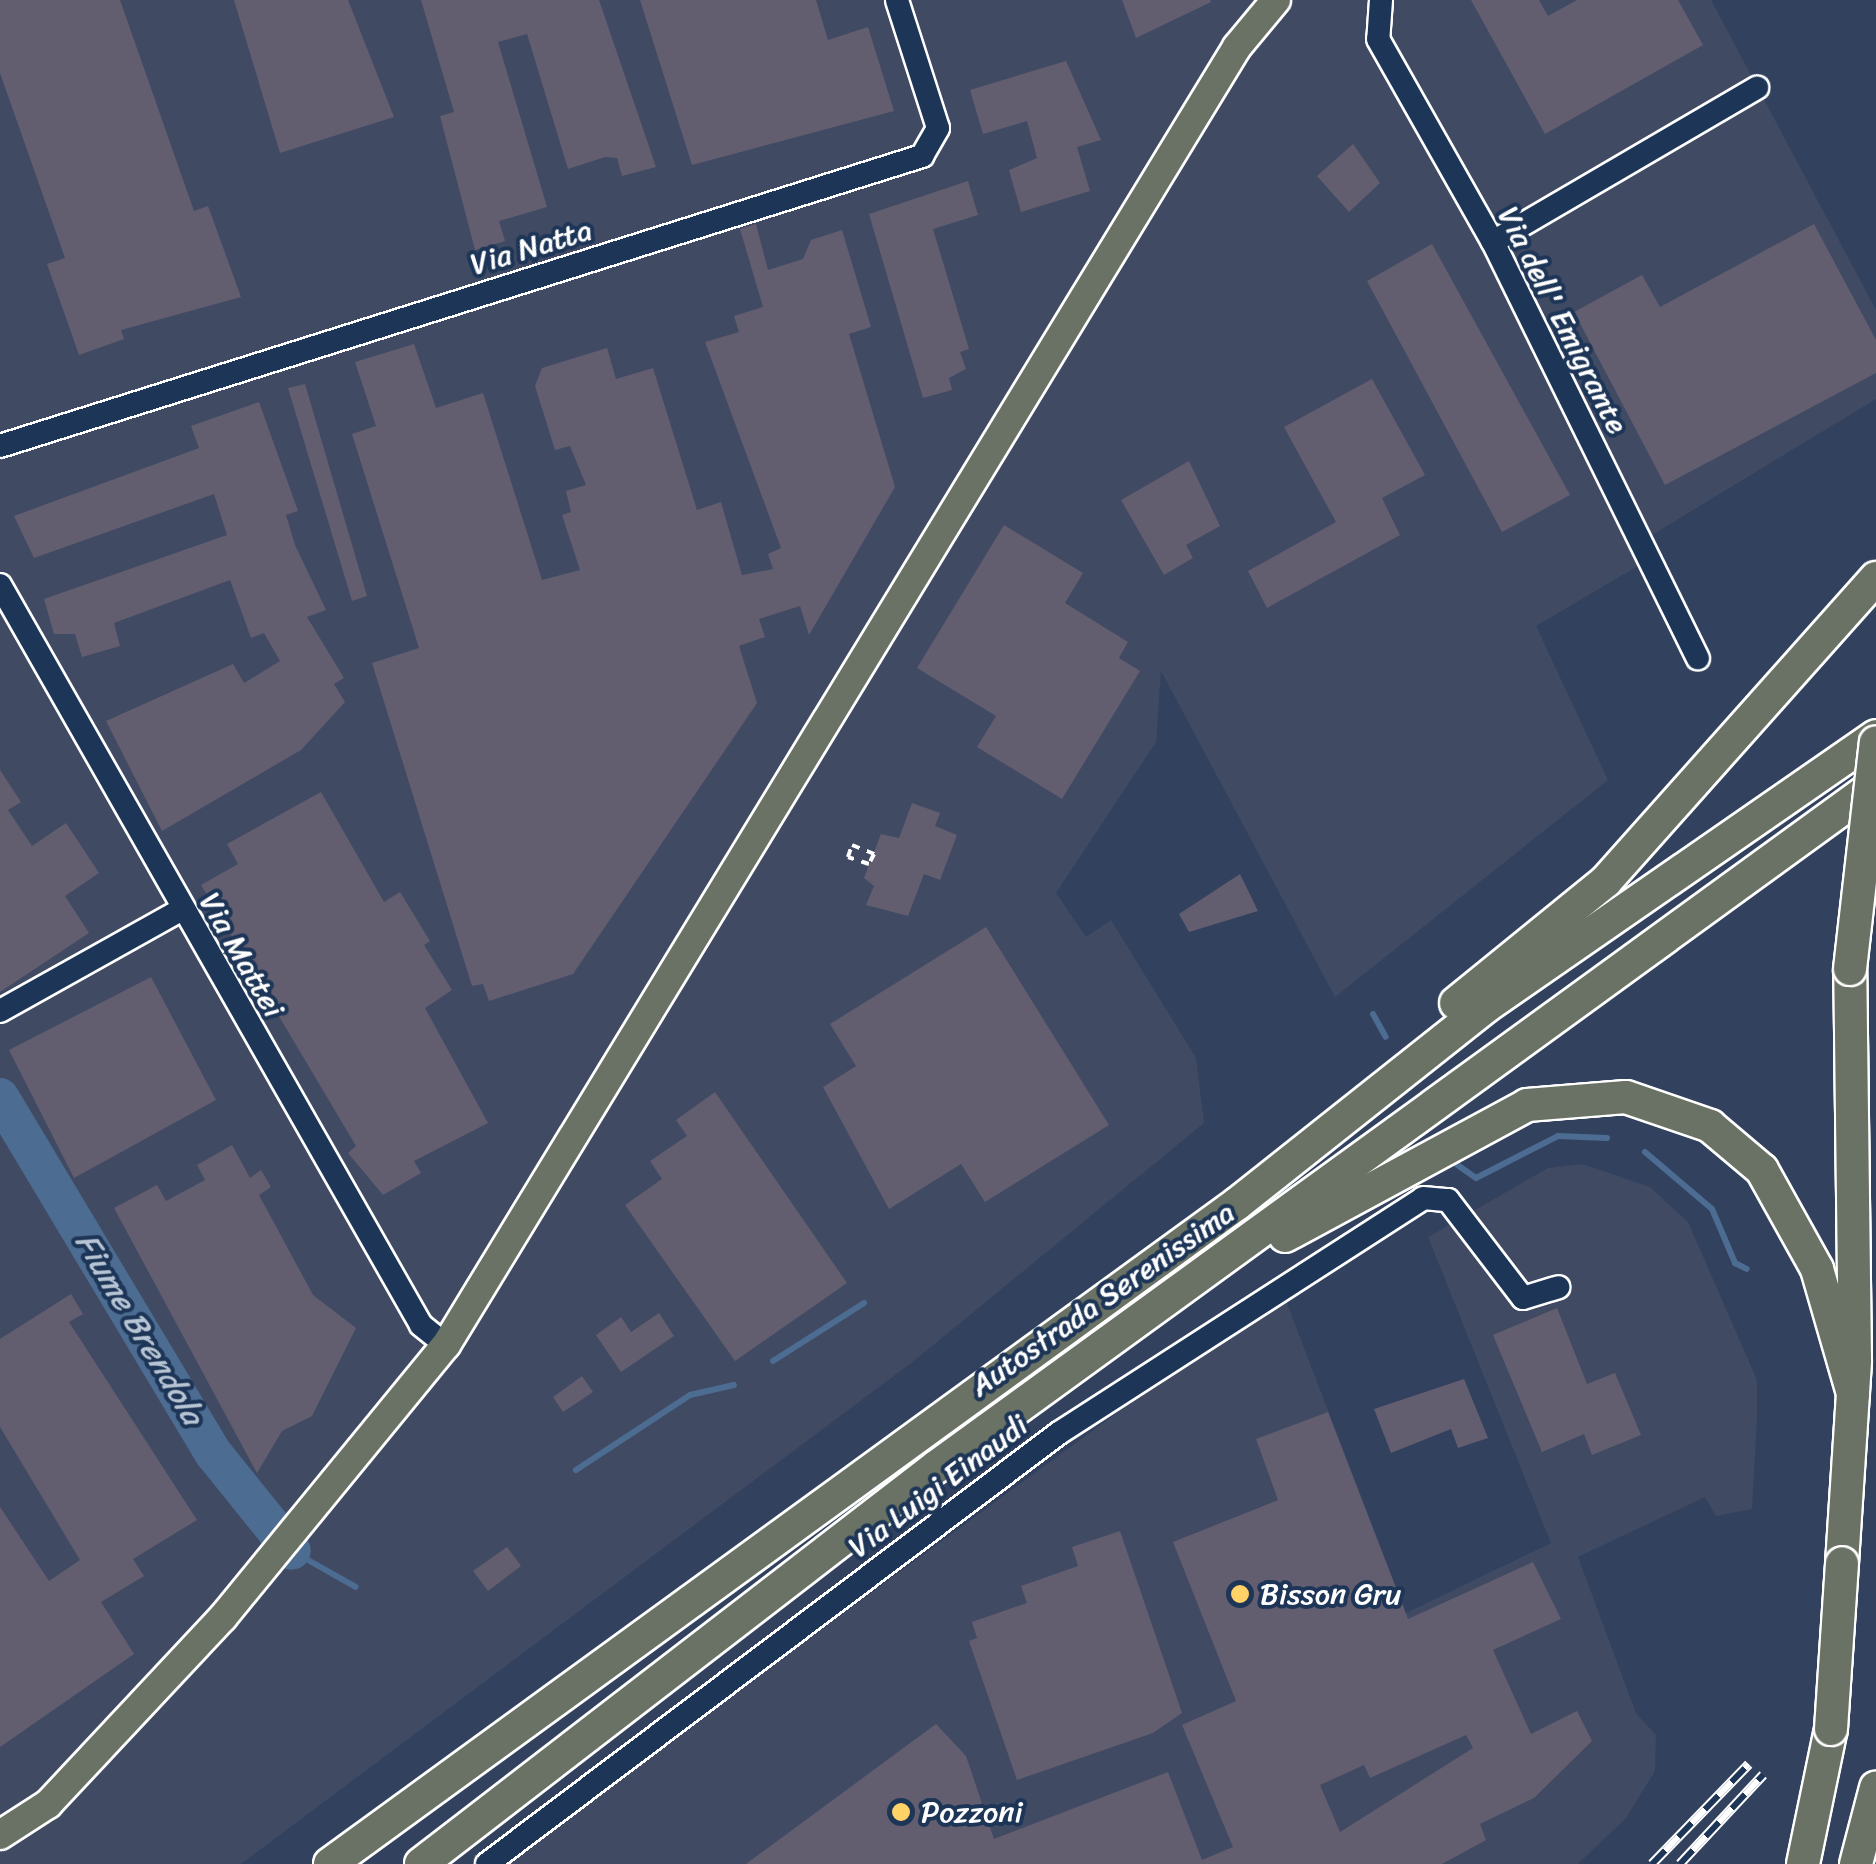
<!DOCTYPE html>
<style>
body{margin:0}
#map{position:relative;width:1876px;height:1864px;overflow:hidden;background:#32415e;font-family:Sriracha,sans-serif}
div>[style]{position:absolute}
.built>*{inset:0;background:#404a63}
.stream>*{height:6px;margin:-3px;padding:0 3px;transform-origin:3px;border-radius:3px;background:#4c6c92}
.river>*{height:38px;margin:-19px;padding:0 19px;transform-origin:19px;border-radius:19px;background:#4c6c92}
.building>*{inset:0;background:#625e70}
.path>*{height:4px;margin-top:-2px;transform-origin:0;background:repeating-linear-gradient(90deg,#fff 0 8px,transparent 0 16px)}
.roads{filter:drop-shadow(2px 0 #fff) drop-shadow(-2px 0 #fff) drop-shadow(0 2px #fff) drop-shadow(0 -2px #fff)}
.minor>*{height:22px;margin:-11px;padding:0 11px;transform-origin:11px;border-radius:11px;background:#1d3557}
.major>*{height:28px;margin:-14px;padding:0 14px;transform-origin:14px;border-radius:14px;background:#6a7165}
.highway>*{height:32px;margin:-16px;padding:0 16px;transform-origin:16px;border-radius:16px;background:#6a7165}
.rail>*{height:10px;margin-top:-5px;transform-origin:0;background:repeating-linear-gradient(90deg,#1d3557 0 19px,#fff 0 38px);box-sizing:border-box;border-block:2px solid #fff}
.bridges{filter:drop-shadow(2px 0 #fff) drop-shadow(-2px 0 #fff) drop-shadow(0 2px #fff) drop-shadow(0 -2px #fff)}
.highway-bridge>*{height:32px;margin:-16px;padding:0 16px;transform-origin:16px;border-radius:16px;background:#6a7165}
.dots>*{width:28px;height:28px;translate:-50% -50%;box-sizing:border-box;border:5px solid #1d3557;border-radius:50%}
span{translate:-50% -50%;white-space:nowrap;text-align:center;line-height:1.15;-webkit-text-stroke:8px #1d3557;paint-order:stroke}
.street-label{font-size:30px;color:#fff}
.poi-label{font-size:30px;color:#fff}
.left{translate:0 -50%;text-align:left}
.water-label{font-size:32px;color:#b7c4d3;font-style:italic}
</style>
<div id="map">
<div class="built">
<div style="clip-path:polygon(0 0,1711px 0,1876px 310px,1876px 399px,1652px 535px,1636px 567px,1536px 626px,1608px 780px,1335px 997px,1161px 671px,1156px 742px,1056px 893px,1086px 937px,1111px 920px,1196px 1058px,1204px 1123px,915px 1360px,241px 1864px,0 1864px)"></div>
<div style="clip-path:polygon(1582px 1164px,1650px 1187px,1688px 1222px,1757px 1380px,1757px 1419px,1752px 1509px,1716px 1516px,1705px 1497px,1578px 1557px,1636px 1713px,1656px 1735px,1655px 1771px,1626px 1818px,1578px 1864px,501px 1864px,1125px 1407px,1286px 1301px,1406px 1613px,1551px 1543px,1428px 1237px,1548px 1168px)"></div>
</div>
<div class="stream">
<div style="left:1373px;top:1014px;width:26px;rotate:61deg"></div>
<div style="left:1645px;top:1152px;width:88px;rotate:40.4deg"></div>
<div style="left:1712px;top:1209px;width:59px;rotate:66.9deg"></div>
<div style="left:1735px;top:1263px;width:13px;rotate:27deg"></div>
<div style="left:1456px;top:1164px;width:24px;rotate:35deg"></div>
<div style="left:1476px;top:1178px;width:92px;rotate:-27.1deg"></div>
<div style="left:1558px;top:1136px;width:49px;rotate:2.3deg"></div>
<div style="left:773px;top:1361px;width:108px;rotate:-32.5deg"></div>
<div style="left:576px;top:1470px;width:136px;rotate:-33.3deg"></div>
<div style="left:690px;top:1395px;width:45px;rotate:-12.8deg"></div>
<div style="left:292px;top:1551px;width:73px;rotate:29.4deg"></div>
</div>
<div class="river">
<div style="left:0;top:1097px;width:416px;rotate:59.1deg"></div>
<div style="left:214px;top:1454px;width:124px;rotate:51.2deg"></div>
</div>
<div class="building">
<div style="clip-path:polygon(0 0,120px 0,194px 211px,208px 206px,241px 297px,121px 330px,124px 339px,79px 355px,47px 264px,65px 258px,0 73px)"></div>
<div style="clip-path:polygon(234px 0,348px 0,394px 117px,280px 153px)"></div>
<div style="clip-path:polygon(421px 0,599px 0,656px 167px,622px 176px,617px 158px,605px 157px,568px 169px,527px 34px,498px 42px,547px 207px,499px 221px,505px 241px,475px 250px,440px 116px,454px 112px)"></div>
<div style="clip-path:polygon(640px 0,816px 0,828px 40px,868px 27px,894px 111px,692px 165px)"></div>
<div style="clip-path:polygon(1122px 0,1210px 0,1211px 2px,1136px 38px)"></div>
<div style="clip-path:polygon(1471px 0,1539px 0,1548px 16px,1577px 0,1678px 0,1703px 45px,1545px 134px)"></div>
<div style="clip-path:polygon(1066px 61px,1101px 140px,1077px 147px,1090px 191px,1021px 212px,1009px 170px,1037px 158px,1027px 121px,983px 134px,970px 90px)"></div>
<div style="clip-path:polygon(1353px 144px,1380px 183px,1349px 212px,1317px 176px)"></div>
<div style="clip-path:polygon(968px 181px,978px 215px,933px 229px,969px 349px,960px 352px,966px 369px,949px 378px,952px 390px,923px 398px,869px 214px)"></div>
<div style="clip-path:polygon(756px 224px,768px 270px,803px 259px,811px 240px,842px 230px,871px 327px,849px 334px,895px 487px,809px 635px,800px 606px,759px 619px,765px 637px,739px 646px,757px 703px,573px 974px,489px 1001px,483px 984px,472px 986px,372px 663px,419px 648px,352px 434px,376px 426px,355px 362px,414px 344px,436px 408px,483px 393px,542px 580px,580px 570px,562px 515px,571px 512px,566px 491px,586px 485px,570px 446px,555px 450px,535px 386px,542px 368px,607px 348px,616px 379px,653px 368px,697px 510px,721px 502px,742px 575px,773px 569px,768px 554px,781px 548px,705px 342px,739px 332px,734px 316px,763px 307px,740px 229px)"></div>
<div style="clip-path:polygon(1814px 224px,1876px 340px,1876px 373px,1665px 485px,1574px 312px,1642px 275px,1660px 307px)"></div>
<div style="clip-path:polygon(1432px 244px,1570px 495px,1502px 532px,1367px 281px)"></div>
<div style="clip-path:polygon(1372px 379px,1425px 475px,1382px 498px,1400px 535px,1267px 608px,1248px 571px,1336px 522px,1284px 427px)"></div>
<div style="clip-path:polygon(305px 384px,367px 596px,352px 601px,288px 388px)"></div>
<div style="clip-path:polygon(259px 402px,298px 511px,286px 515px,295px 545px,326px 610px,307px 617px,344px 678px,334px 684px,345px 702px,301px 750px,162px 831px,106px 721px,233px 664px,244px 683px,280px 661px,264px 633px,251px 638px,230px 580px,114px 623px,120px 646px,82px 657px,75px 634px,54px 634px,44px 599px,227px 535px,214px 494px,34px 558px,14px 516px,199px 448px,191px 426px)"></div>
<div style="clip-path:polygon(1189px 461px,1220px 526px,1186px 545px,1193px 558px,1164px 575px,1121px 500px)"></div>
<div style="clip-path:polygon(1004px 525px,1083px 573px,1065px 603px,1128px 642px,1119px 658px,1140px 671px,1062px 799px,977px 747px,996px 716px,917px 668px)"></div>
<div style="clip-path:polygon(0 770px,21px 802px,8px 810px,32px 846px,66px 823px,99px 873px,65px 896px,89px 933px,0 992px)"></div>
<div style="clip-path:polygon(321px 792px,384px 902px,400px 892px,430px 941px,424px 945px,452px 990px,425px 1008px,488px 1123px,414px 1161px,421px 1173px,383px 1195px,348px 1153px,356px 1146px,201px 885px,238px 864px,227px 844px)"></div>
<div style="clip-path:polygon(912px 803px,940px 813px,935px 826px,957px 835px,940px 880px,924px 874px,908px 916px,866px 905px,874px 886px,864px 878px,881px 834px,899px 838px)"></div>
<div style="clip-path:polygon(1240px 874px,1258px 911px,1189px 932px,1179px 914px)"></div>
<div style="clip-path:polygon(986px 927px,1109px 1125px,985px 1202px,961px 1164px,889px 1209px,823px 1087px,856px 1066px,830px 1024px)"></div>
<div style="clip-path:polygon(151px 977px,216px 1100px,74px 1178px,9px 1050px)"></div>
<div style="clip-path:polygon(715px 1092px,847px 1283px,735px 1361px,625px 1205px,662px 1179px,650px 1161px,687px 1136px,676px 1120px)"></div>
<div style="clip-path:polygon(232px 1145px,250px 1178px,261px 1170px,271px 1187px,259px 1195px,313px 1295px,356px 1328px,312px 1416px,282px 1431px,257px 1473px,114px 1208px,157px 1185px,166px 1201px,205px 1180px,197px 1165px)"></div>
<div style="clip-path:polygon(71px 1294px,83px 1314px,69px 1322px,197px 1520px,133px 1559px,144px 1576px,101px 1602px,134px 1654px,0 1747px,0 1507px,49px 1581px,80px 1560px,0 1427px,0 1339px)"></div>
<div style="clip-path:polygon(1557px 1308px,1587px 1384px,1615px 1373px,1641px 1435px,1592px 1455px,1584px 1434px,1542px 1452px,1493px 1335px)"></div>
<div style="clip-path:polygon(659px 1313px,674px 1336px,621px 1372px,596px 1335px,621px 1317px,631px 1332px)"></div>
<div style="clip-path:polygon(582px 1376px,593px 1392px,563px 1412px,553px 1397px)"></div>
<div style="clip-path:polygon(1464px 1379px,1488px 1438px,1458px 1448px,1451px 1429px,1391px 1453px,1374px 1409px)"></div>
<div style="clip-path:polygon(evenodd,1328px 1412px,1408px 1619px,1533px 1562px,1561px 1619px,1493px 1650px,1531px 1734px,1577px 1711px,1592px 1741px,1534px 1798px,1480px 1824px,1486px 1840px,1442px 1864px,746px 1864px,936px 1724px,966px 1756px,994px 1839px,1168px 1772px,1202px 1860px,1233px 1847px,1182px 1725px,1236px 1701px,1173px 1542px,1278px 1500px,1256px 1439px,1328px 1412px,1466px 1735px,1473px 1748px,1340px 1832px,1320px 1785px,1364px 1765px,1370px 1778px,1466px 1735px)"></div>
<div style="clip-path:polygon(1120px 1531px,1182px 1713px,1153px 1733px,1017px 1780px,969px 1641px,977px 1638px,972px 1622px,1027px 1603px,1021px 1586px,1078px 1566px,1072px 1547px)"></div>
<div style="clip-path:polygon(507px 1547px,521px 1566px,488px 1591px,473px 1571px)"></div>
</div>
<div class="path">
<div style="left:852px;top:845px;width:24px;rotate:22deg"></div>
<div style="left:874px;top:854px;width:11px;rotate:117deg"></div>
<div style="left:869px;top:864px;width:22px;rotate:-162deg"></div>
<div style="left:848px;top:857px;width:13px;rotate:-72deg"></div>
</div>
<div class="roads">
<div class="minor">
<div style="left:1381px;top:0;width:39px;rotate:94deg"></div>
<div style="left:1378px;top:39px;width:233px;rotate:60.5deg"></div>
<div style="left:1493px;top:242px;width:464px;rotate:63.8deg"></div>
<div style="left:1493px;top:242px;width:306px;rotate:-30.3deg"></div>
<div style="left:0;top:446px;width:967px;rotate:-17.46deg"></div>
<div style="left:922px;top:156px;width:32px;rotate:-60deg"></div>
<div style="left:938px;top:128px;width:134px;rotate:-107.8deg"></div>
<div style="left:0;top:585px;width:851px;rotate:60.36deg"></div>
<div style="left:421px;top:1325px;width:32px;rotate:39deg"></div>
<div style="left:0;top:1011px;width:207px;rotate:-29.2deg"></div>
<div style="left:487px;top:1864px;width:716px;rotate:-37deg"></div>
<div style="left:1059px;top:1433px;width:433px;rotate:-32.8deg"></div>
<div style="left:1423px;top:1198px;width:25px;rotate:5deg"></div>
<div style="left:1448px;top:1200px;width:123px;rotate:52.6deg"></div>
<div style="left:1523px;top:1298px;width:37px;rotate:-17deg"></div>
</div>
<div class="major">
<div style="left:0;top:1835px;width:57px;rotate:-32.9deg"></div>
<div style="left:48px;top:1804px;width:256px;rotate:-46.9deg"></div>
<div style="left:223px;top:1617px;width:352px;rotate:-50.7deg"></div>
<div style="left:446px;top:1345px;width:1520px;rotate:-58.64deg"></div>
<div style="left:1237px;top:47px;width:61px;rotate:-50.3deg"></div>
</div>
<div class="highway">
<div style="left:1456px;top:1003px;width:193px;rotate:-39.1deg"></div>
<div style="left:1606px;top:881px;width:406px;rotate:-48.3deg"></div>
<div style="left:1285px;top:1236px;width:275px;rotate:-28.4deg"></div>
<div style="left:1527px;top:1105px;width:99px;rotate:-4.6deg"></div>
<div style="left:1626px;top:1097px;width:89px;rotate:19deg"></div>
<div style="left:1710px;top:1126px;width:68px;rotate:40.2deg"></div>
<div style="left:1762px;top:1170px;width:113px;rotate:60.9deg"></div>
<div style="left:1817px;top:1269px;width:130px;rotate:73.9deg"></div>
<div style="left:1842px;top:1563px;width:203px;rotate:-86.3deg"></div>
<div style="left:1855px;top:1360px;width:391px;rotate:-90.7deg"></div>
<div style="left:330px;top:1864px;width:1123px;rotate:-36.05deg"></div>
<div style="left:1238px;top:1203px;width:315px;rotate:-38.4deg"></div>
<div style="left:1485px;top:1007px;width:476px;rotate:-34.7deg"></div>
<div style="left:421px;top:1864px;width:650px;rotate:-37.63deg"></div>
<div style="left:936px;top:1467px;width:1162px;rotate:-36deg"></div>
<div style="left:1803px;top:1864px;width:138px;rotate:-78.3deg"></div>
<div style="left:1856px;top:1864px;width:79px;rotate:-75.3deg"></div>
</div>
</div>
<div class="rail">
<div style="left:1652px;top:1864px;width:139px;rotate:-45.9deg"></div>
<div style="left:1680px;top:1864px;width:122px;rotate:-47deg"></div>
</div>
<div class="bridges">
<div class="highway-bridge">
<div style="left:1850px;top:969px;width:228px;rotate:-83.5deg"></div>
<div style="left:1831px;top:1729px;width:166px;rotate:-86.2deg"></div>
</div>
</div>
<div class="dots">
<div style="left:1240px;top:1594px;background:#ffd166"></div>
<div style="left:901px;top:1812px;background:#ffd166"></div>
</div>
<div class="street-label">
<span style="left:531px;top:247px;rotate:-17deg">Via Natta</span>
<span style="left:1563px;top:320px;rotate:63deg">Via dell' Emigrante</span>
<span style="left:242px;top:955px;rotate:60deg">Via Mattei</span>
<span style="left:1102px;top:1299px;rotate:-35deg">Autostrada Serenissima</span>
<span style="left:938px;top:1486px;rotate:-37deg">Via Luigi Einaudi</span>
</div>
<div class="poi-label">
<span class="left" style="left:1260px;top:1594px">Bisson Gru</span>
<span class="left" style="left:921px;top:1812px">Pozzoni</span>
</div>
<div class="water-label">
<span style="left:139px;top:1329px;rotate:59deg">Fiume Brendola</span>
</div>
</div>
